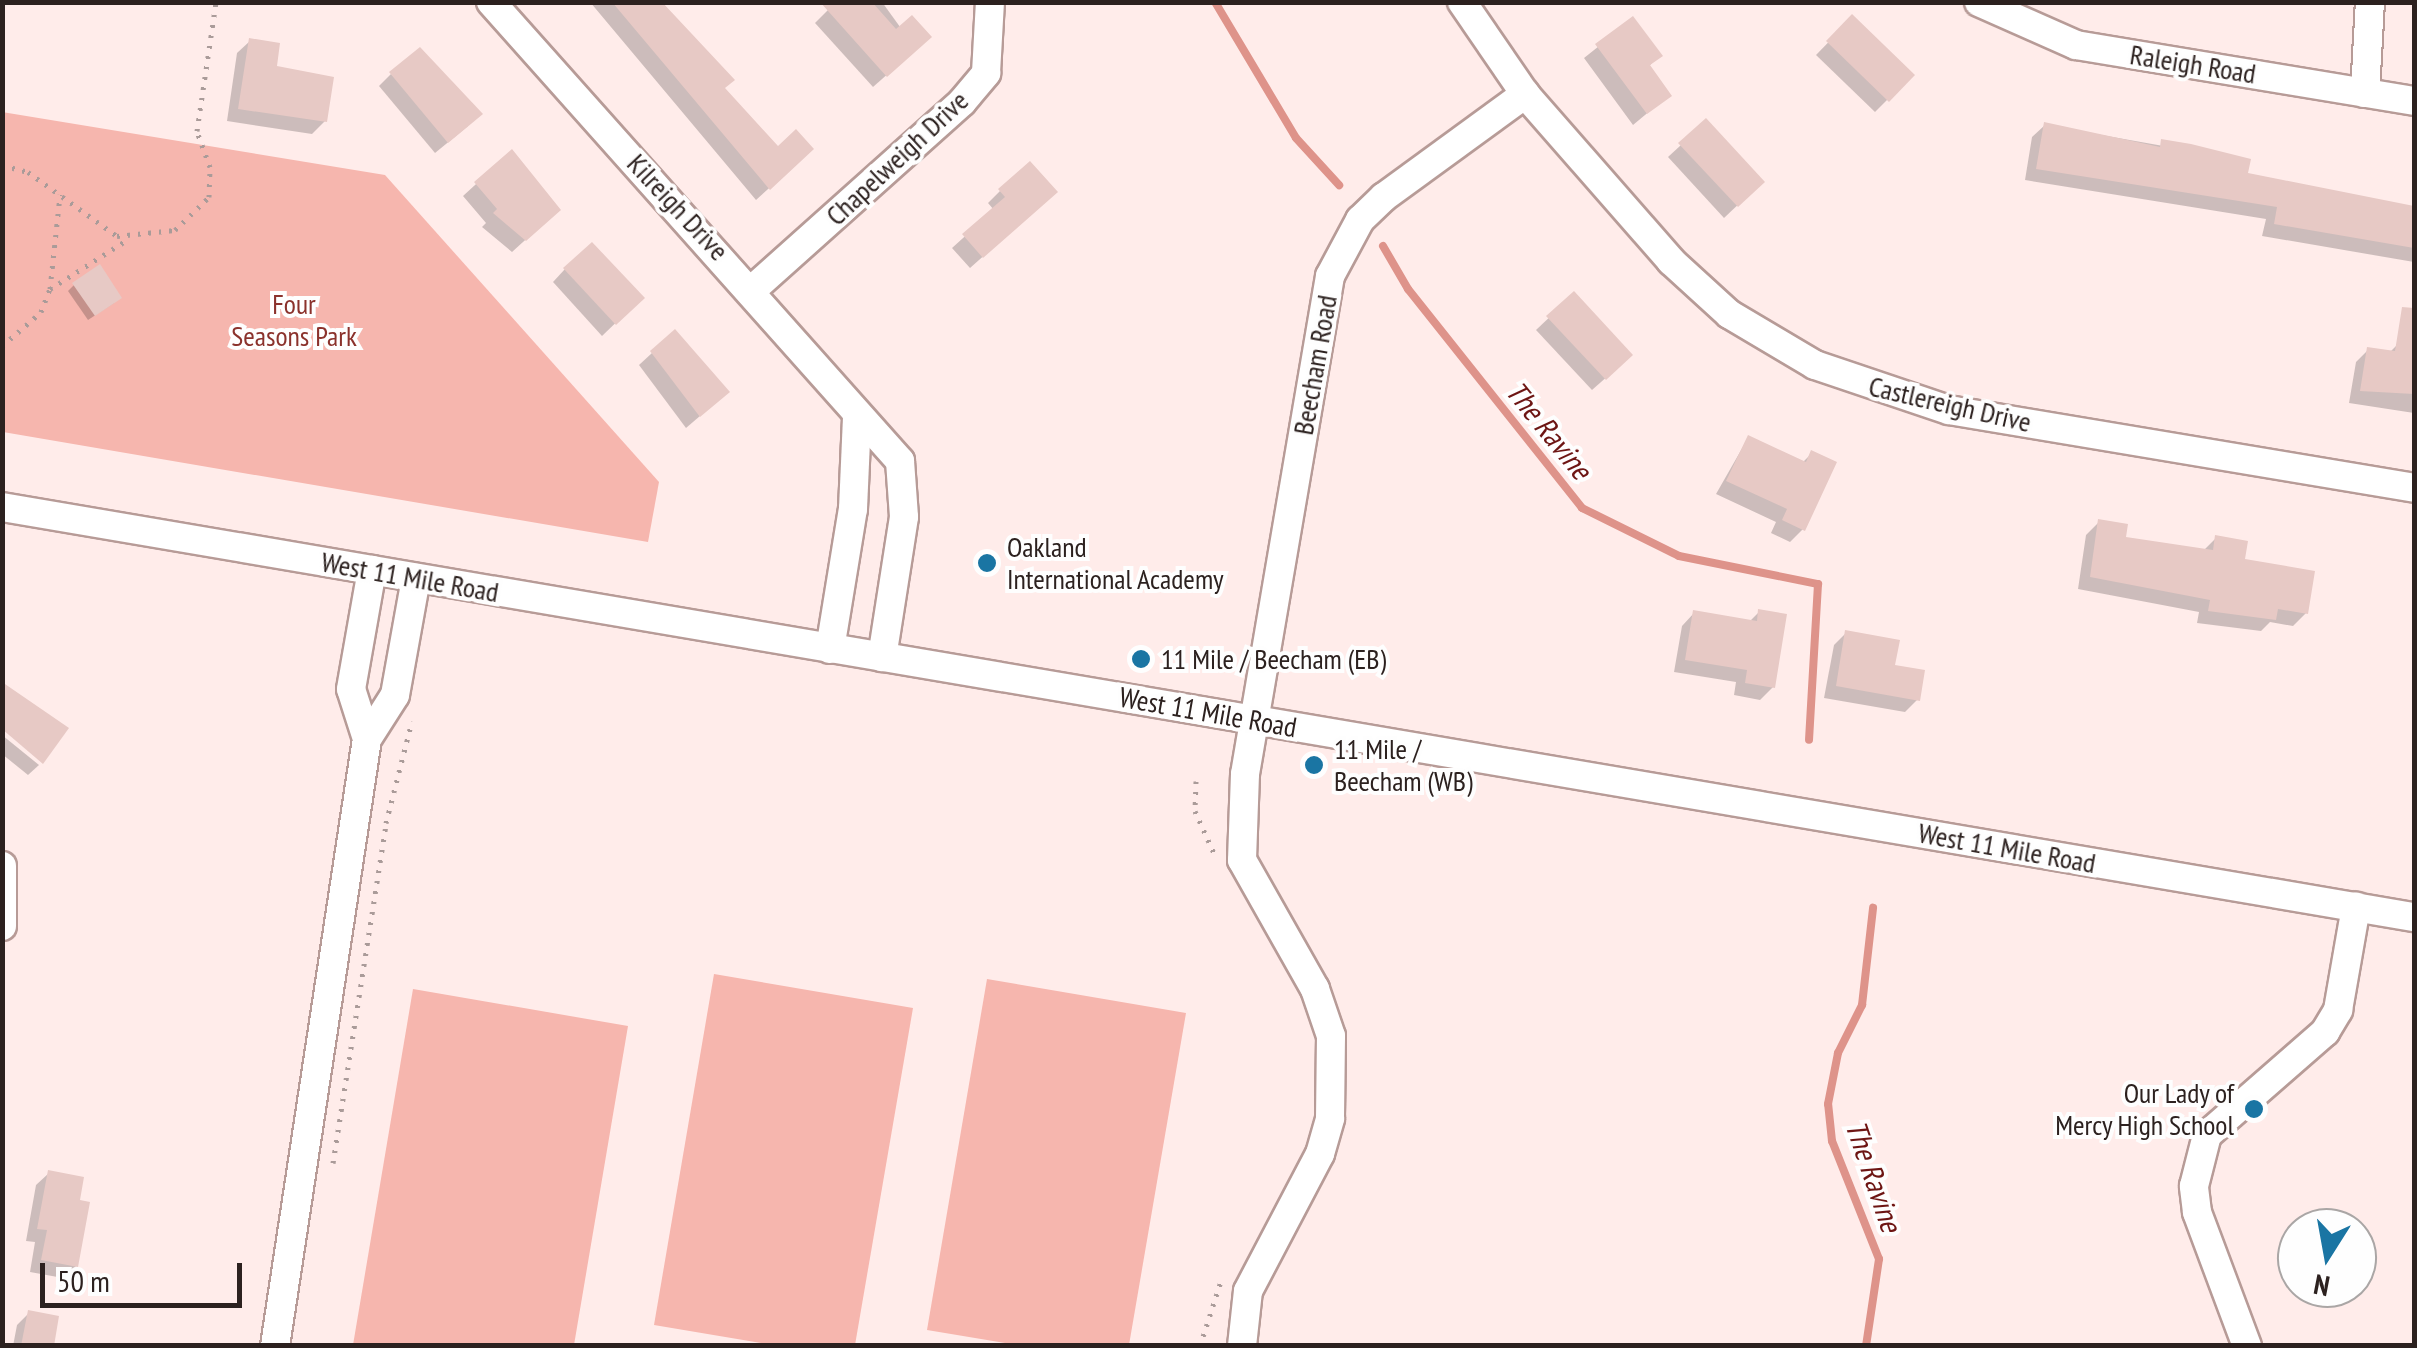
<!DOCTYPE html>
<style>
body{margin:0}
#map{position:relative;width:2417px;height:1348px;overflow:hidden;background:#ffecea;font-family:"PT Sans Narrow",sans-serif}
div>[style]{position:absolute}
.green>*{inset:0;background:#f6b6ae}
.shadow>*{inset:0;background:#0003}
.stream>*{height:8px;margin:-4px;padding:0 4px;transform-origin:4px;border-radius:4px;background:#de938a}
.building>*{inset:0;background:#e7c9c5}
.path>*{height:5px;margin-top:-2.5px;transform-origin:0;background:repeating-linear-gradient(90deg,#aa9b99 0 2.5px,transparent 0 10.5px)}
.roads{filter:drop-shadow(2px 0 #b79b97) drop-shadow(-2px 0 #b79b97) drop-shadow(0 2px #b79b97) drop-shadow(0 -2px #b79b97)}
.minor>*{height:28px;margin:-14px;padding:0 14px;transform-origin:14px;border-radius:14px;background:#fff}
.dots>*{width:28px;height:28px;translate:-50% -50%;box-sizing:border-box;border:5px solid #fefefe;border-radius:50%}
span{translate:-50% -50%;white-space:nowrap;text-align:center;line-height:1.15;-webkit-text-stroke:8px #fefefe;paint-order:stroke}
.street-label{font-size:28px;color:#2c211f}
.park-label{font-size:28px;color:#8b322c}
.poi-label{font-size:28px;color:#2c211f}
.left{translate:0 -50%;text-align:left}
.right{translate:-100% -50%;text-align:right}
.water-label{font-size:30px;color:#6d1513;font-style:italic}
.frame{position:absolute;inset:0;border:5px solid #2c211f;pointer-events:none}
.north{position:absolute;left:2277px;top:1208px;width:100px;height:100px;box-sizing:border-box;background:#fefefe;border:2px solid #aaa6a5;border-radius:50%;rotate:191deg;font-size:28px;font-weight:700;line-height:40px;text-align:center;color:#2c211f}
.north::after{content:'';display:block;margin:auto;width:35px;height:45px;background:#1a75a3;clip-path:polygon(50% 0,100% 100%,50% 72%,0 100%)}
.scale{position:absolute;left:40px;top:1263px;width:202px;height:45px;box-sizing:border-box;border:5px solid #2c211f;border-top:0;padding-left:12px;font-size:30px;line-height:35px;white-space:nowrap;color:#2c211f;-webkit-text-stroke:8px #fefefe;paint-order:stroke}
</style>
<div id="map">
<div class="green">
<div style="clip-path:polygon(2px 112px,385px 175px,659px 482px,648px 542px,3px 432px)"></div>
<div style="clip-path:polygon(714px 974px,913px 1008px,855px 1345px,773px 1345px,654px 1325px)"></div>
<div style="clip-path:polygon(987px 979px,1186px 1013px,1129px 1345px,1017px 1345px,927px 1330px)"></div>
<div style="clip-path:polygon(413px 989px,628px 1026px,574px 1345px,353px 1345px)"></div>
</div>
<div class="shadow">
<div style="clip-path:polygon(590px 2px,659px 2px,731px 80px,722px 89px,778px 149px,799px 161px,756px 200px)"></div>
<div style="clip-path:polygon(836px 2px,882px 2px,916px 49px,873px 87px,815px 23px)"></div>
<div style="clip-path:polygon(1852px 18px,1912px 75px,1875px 112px,1816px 55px)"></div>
<div style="clip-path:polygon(1633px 19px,1659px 56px,1648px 67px,1669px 95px,1633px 125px,1584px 58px)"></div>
<div style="clip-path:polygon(250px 41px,325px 121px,312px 134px,227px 121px,237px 53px)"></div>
<div style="clip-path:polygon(391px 74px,468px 126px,435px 153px,379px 86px)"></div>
<div style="clip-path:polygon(1706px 122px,1762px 182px,1724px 218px,1668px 157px)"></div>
<div style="clip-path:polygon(2045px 125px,2248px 161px,2245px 175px,2414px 208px,2414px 262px,2262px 236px,2266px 219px,2025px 180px,2032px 137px)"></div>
<div style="clip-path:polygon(511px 152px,545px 222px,512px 252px,482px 227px,486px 223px,463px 196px)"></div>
<div style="clip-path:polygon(1000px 191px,1042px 204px,970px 268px,952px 248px,994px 210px,988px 203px)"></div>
<div style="clip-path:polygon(565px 269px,629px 310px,602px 336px,553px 282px)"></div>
<div style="clip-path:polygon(74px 285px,114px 303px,88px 320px,68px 291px)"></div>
<div style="clip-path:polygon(1574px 294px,1618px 367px,1592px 390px,1536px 330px)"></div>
<div style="clip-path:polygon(2398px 344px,2414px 347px,2414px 413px,2349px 403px,2356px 362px,2368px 350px,2389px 353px)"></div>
<div style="clip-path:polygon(652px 353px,714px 404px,686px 428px,639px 365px)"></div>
<div style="clip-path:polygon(1748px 438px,1802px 463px,1812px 453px,1803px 529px,1790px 542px,1771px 533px,1776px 522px,1716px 494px)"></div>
<div style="clip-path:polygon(2099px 522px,2123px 539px,2203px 551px,2216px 538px,2306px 613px,2293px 626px,2270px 622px,2261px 631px,2197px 623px,2199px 612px,2078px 589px,2086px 535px)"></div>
<div style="clip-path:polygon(1759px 612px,1773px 687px,1760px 700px,1734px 695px,1736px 682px,1674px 672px,1682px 626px,1694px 613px,1749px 622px)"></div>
<div style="clip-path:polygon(1846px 633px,1892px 667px,1917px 700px,1905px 712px,1824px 698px,1834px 645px)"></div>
<div style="clip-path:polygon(2px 735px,39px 765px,28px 775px,2px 754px)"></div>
<div style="clip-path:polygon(49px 1173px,76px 1266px,63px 1278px,30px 1272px,35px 1242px,26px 1241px,36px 1185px)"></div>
<div style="clip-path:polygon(29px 1313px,52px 1343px,66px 1345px,13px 1346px,17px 1325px)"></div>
</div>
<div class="stream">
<div style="left:1215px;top:2px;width:158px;rotate:59.2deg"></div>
<div style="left:1296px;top:138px;width:64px;rotate:47.5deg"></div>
<div style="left:1383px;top:246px;width:50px;rotate:59.8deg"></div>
<div style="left:1408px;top:289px;width:280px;rotate:51.5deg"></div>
<div style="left:1582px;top:508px;width:108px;rotate:26.3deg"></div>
<div style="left:1679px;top:556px;width:142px;rotate:11.4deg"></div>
<div style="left:1818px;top:584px;width:156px;rotate:93.3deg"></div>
<div style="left:1866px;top:1346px;width:88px;rotate:-81.5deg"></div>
<div style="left:1879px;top:1259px;width:127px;rotate:-111.7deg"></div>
<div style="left:1832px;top:1141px;width:37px;rotate:-96deg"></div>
<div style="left:1828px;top:1104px;width:52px;rotate:-78.9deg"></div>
<div style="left:1838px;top:1053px;width:54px;rotate:-63.4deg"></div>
<div style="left:1862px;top:1005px;width:98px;rotate:-83.5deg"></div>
</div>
<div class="building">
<div style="clip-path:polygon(612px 2px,662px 2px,735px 80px,725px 88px,778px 146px,796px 129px,814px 149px,770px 190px)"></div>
<div style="clip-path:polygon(820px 2px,872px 2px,896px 29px,912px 15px,932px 37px,887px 77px)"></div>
<div style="clip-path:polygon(1852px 14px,1915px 75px,1889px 102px,1826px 41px)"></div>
<div style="clip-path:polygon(1633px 16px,1663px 56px,1650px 65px,1672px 96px,1647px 114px,1595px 44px)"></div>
<div style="clip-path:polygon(249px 38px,280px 43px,277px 66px,334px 77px,327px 122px,238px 109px)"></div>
<div style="clip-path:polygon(420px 47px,483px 114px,448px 143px,389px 72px)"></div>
<div style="clip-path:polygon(1706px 118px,1765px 182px,1738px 207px,1678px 143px)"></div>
<div style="clip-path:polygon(2044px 122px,2160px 147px,2161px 139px,2191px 144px,2251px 159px,2248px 173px,2414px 206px,2414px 248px,2274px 224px,2277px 207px,2036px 169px)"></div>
<div style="clip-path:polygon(512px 149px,561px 210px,526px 241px,493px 213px,497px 209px,474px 182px)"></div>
<div style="clip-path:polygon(1030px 161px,1058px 192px,983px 258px,962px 234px,1005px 197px,998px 189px)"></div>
<div style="clip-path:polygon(592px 242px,645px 298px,616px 325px,563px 268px)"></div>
<div style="clip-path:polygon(100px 264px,122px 298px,95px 316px,72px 283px)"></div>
<div style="clip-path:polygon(1574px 291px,1633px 355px,1606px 380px,1546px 316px)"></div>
<div style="clip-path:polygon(2402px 307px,2414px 308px,2414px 394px,2360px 391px,2367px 347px,2395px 351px)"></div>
<div style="clip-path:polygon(675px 329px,730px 392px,700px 417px,650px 351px)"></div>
<div style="clip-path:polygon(1748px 435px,1806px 462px,1811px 450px,1837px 462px,1805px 531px,1782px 520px,1787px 509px,1726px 481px)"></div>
<div style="clip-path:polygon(2098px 519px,2128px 524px,2126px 537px,2213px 550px,2215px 535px,2248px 541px,2245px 559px,2315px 571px,2308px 614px,2278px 609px,2276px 620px,2208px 611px,2210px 600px,2090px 577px)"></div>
<div style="clip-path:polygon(1758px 609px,1787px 614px,1775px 688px,1745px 683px,1747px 670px,1685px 660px,1693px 610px,1757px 621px)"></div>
<div style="clip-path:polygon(1845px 630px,1900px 640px,1895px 665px,1925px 670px,1920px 701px,1836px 686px)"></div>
<div style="clip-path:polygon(2px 682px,69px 728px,43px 764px,2px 729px)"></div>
<div style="clip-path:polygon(48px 1170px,84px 1177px,80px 1200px,90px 1202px,78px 1267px,41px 1260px,47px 1230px,37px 1229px)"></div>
<div style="clip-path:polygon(28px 1310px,59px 1316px,54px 1346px,21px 1346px)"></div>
</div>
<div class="path">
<div style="left:2px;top:165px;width:27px;rotate:15deg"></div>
<div style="left:28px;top:172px;width:110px;rotate:35.7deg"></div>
<div style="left:117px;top:236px;width:58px;rotate:-5.9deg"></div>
<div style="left:175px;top:230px;width:47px;rotate:-44.1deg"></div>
<div style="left:209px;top:197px;width:30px;rotate:-88deg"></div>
<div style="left:210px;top:167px;width:38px;rotate:-110deg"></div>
<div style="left:197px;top:131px;width:130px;rotate:-81.6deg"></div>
<div style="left:50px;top:289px;width:91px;rotate:-32.5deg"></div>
<div style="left:2px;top:346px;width:52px;rotate:-41.1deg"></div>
<div style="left:41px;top:312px;width:25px;rotate:-69deg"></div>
<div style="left:50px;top:289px;width:95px;rotate:-83.9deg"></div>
<div style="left:1196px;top:781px;width:30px;rotate:92deg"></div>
<div style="left:1195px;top:811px;width:46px;rotate:65.7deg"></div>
<div style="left:333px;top:1163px;width:344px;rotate:-81.1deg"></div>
<div style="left:386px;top:823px;width:105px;rotate:-75.7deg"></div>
<div style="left:1200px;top:1346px;width:71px;rotate:-72.1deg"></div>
</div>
<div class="roads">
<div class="minor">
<div style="left:491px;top:2px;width:615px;rotate:48.3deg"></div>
<div style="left:900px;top:461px;width:56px;rotate:85.9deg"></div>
<div style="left:904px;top:517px;width:142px;rotate:98.9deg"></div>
<div style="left:1462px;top:2px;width:112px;rotate:55.6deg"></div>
<div style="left:1525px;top:94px;width:222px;rotate:48.8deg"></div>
<div style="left:1671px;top:261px;width:79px;rotate:42.4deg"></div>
<div style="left:1729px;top:314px;width:100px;rotate:30.7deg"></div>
<div style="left:1815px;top:365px;width:141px;rotate:18.6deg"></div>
<div style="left:1949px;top:410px;width:471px;rotate:9.5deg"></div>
<div style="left:1979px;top:2px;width:106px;rotate:23.9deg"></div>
<div style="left:2076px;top:45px;width:343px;rotate:9.4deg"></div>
<div style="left:2365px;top:93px;width:91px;rotate:-86.9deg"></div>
<div style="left:753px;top:289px;width:280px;rotate:-41.8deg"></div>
<div style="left:962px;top:102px;width:38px;rotate:-50deg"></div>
<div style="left:986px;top:73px;width:71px;rotate:-86.8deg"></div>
<div style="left:2px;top:507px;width:2447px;rotate:9.65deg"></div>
<div style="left:830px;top:649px;width:142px;rotate:-80.7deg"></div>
<div style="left:853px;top:509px;width:90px;rotate:-87.5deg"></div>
<div style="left:367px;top:739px;width:52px;rotate:-107.7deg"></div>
<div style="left:351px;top:689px;width:121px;rotate:-80deg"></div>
<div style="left:2px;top:866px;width:60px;rotate:90deg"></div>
<div style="left:275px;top:1346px;width:614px;rotate:-81.38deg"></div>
<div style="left:367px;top:739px;width:52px;rotate:-57.5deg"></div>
<div style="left:395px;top:695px;width:119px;rotate:-79.8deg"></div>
<div style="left:1242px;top:1346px;width:55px;rotate:-83.8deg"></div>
<div style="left:1248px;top:1291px;width:155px;rotate:-62.3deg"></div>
<div style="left:1320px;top:1154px;width:37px;rotate:-74deg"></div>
<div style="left:1330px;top:1118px;width:82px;rotate:-89.3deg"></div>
<div style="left:1331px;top:1036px;width:50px;rotate:-108.8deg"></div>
<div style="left:1315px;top:989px;width:148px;rotate:-119.5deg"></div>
<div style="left:1242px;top:860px;width:86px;rotate:-88deg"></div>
<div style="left:1245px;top:774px;width:505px;rotate:-80.31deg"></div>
<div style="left:1330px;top:276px;width:64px;rotate:-61.8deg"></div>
<div style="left:1360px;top:220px;width:33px;rotate:-44deg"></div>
<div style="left:1384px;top:197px;width:175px;rotate:-36.1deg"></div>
<div style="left:2247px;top:1346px;width:143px;rotate:-110.5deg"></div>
<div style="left:2197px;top:1212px;width:26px;rotate:-97deg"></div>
<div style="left:2194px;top:1186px;width:53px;rotate:-75.7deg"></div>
<div style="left:2207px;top:1135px;width:157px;rotate:-41.1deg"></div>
<div style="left:2325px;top:1032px;width:26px;rotate:-59deg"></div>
<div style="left:2338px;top:1010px;width:105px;rotate:-80.1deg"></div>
</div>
</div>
<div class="dots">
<div style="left:987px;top:563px;background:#1a75a3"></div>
<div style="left:1141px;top:659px;background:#1a75a3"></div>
<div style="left:1314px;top:765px;background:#1a75a3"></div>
<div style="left:2254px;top:1109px;background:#1a75a3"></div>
</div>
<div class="street-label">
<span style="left:2193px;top:64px;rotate:9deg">Raleigh Road</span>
<span style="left:897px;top:158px;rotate:-43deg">Chapelweigh Drive</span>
<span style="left:678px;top:207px;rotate:47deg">Kilreigh Drive</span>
<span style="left:1315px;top:365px;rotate:-80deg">Beecham Road</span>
<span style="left:1950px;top:404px;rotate:13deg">Castlereigh Drive</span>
<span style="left:410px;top:577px;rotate:10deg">West 11 Mile Road</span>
<span style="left:1208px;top:712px;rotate:10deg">West 11 Mile Road</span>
<span style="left:2007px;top:848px;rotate:10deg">West 11 Mile Road</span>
</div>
<div class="park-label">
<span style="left:294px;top:320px">Four<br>Seasons Park</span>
</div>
<div class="poi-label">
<span class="left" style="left:1007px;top:563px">Oakland<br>International Academy</span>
<span class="left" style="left:1161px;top:659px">11 Mile / Beecham (EB)</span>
<span class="left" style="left:1334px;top:765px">11 Mile /<br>Beecham (WB)</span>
<span class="right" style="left:2234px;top:1109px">Our Lady of<br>Mercy High School</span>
</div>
<div class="water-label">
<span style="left:1549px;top:430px;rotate:51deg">The Ravine</span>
<span style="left:1874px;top:1176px;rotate:71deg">The Ravine</span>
</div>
<div class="frame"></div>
<div class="north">N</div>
<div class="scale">50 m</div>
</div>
